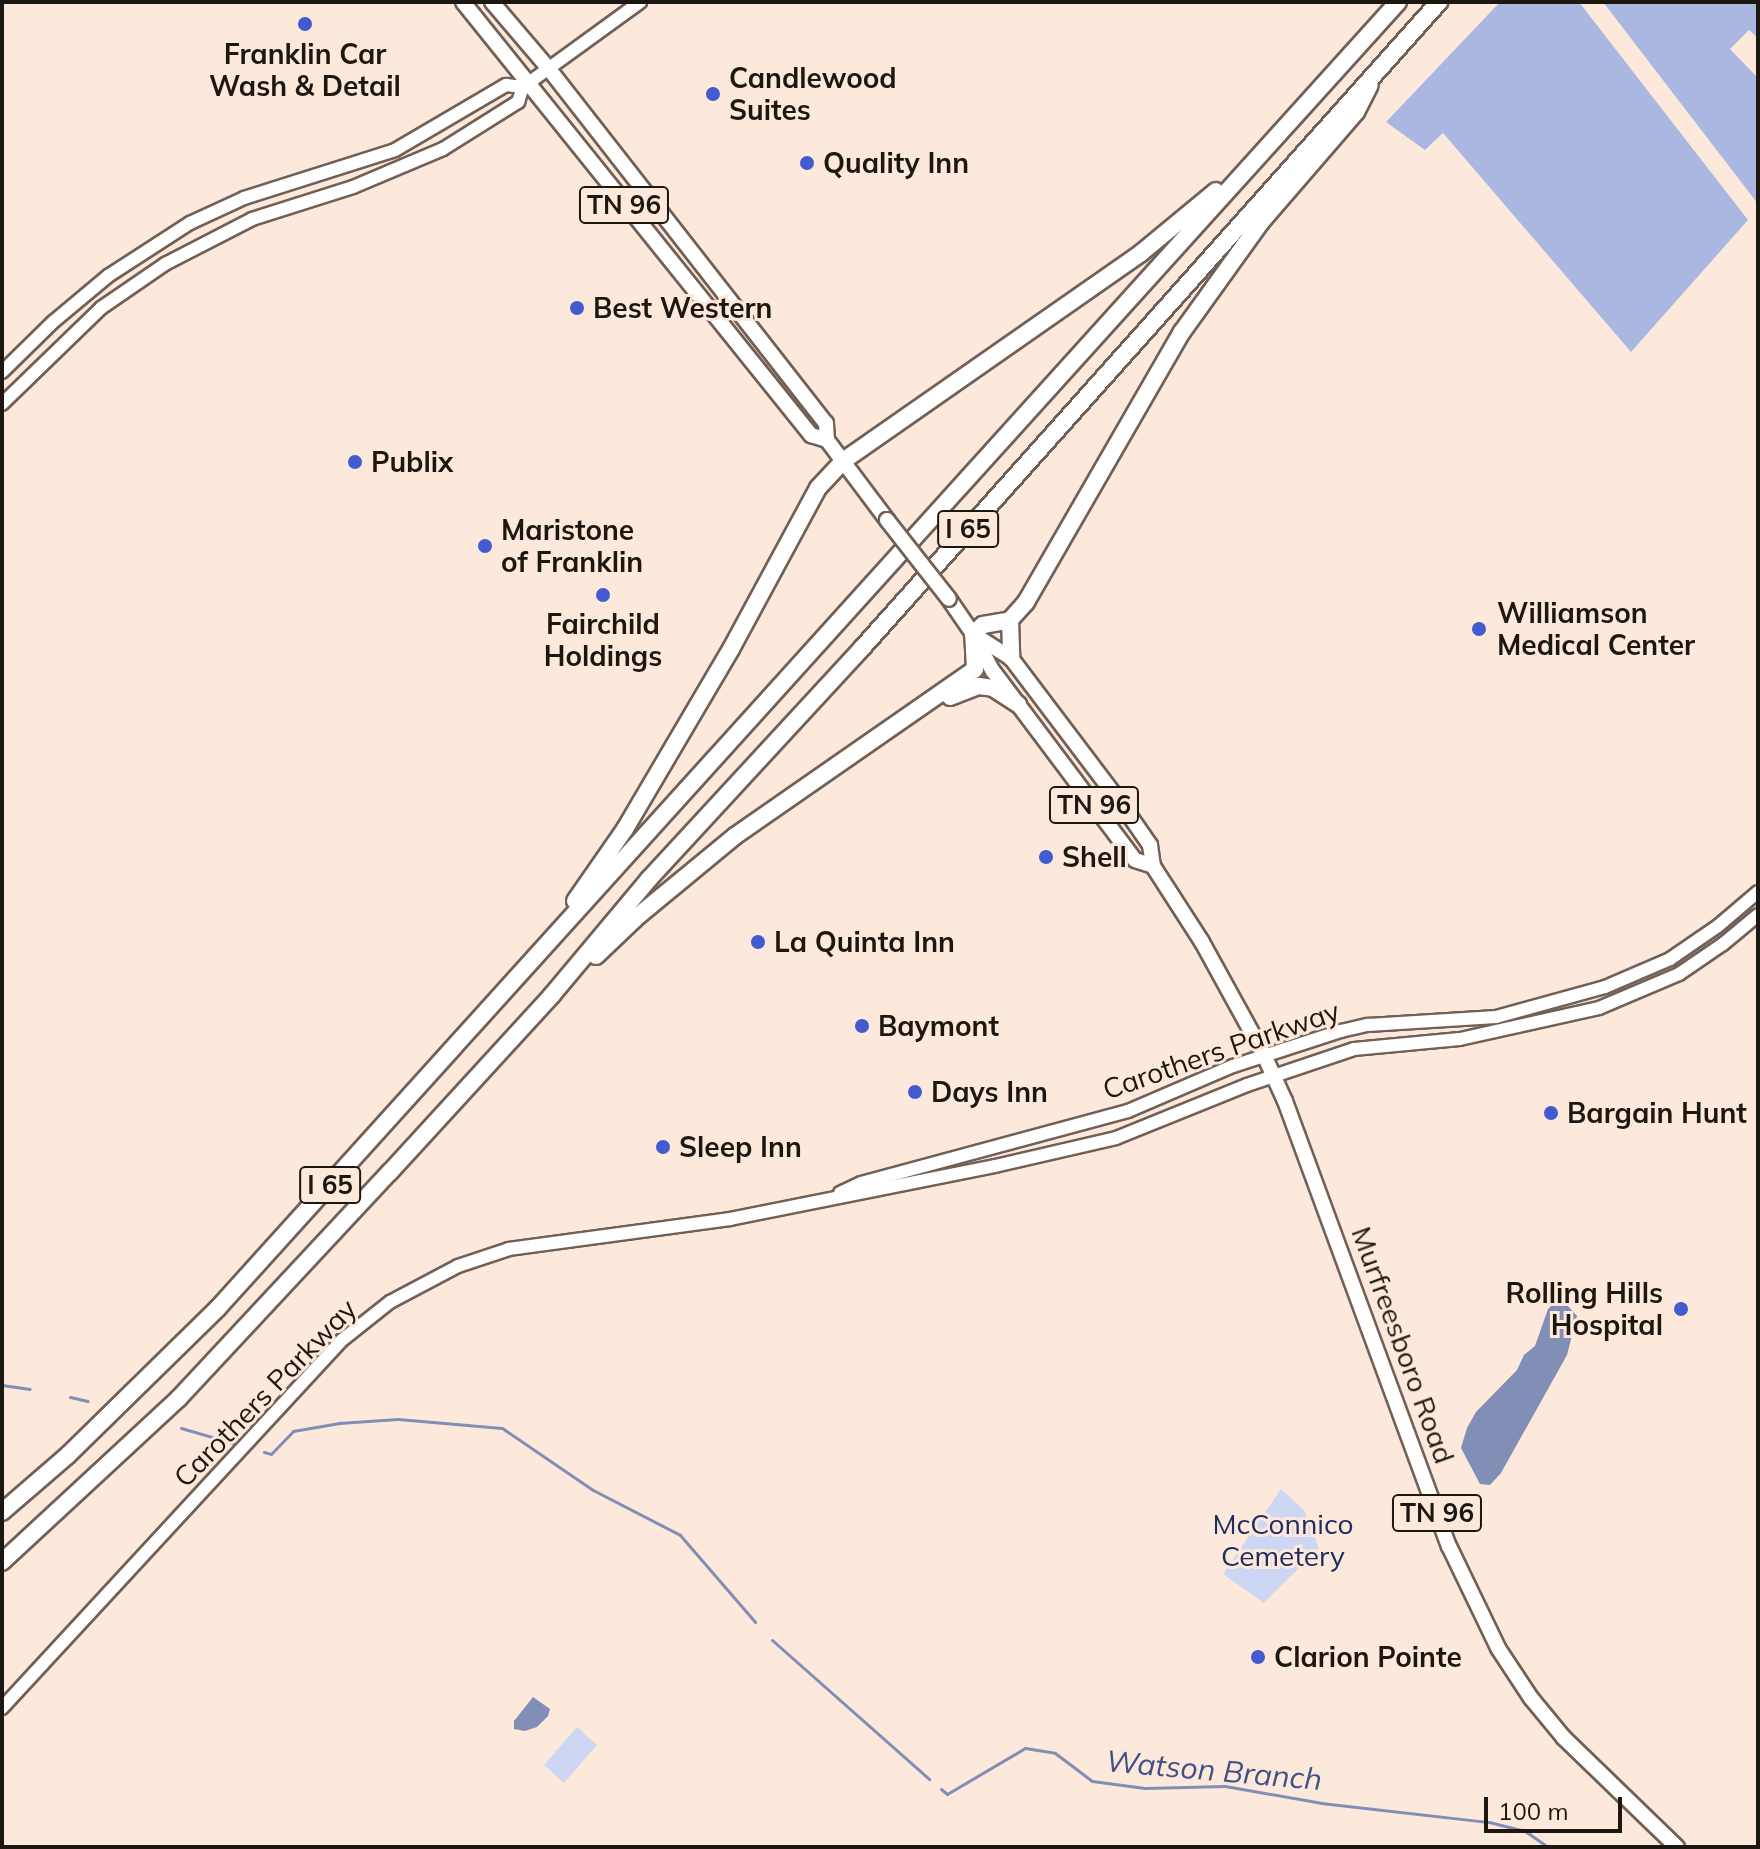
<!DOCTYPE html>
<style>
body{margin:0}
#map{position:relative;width:1760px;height:1849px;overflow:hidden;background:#fde9dc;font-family:Mulish,sans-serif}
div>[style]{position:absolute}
.green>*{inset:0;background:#cdd7f4}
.forest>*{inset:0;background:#aab8e1}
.water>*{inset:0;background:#818eb5}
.stream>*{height:3px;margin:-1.5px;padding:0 1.5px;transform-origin:1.5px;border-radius:1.5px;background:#818eb5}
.roads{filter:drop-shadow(2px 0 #716056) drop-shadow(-2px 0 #716056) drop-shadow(0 2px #716056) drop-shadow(0 -2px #716056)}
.secondary>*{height:12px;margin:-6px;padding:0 6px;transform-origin:6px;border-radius:6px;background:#fff}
.primary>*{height:14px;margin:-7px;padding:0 7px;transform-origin:7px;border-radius:7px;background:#fff}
.trunk>*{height:14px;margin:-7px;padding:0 7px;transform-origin:7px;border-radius:7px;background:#fff}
.motorway>*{height:16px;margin:-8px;padding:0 8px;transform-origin:8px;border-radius:8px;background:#fff}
.bridges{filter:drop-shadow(2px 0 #716056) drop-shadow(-2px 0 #716056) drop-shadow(0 2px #716056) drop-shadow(0 -2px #716056)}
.trunk-bridge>*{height:14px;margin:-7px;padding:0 7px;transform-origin:7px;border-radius:7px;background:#fff}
.dots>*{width:22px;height:22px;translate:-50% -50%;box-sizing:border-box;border:4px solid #fde9dc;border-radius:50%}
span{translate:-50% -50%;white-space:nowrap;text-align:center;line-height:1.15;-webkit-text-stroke:6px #fde9dc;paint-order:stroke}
.shield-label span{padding:2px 6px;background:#fde9dc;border:2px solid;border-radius:6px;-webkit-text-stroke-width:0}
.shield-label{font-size:26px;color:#1d1712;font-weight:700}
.poi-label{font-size:28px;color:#1d1712;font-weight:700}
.left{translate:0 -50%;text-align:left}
.right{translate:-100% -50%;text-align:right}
.street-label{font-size:28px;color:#1d1712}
.park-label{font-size:28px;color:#202c5f}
.water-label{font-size:30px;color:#415187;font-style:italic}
.frame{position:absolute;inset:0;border:4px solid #1d1712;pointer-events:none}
.scale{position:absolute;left:1484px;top:1797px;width:138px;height:36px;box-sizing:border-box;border:4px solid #1d1712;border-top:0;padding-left:10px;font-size:24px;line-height:28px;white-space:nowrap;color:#1d1712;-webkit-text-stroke:6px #fde9dc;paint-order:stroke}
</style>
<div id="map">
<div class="green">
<div style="clip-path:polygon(1281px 1489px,1304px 1510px,1319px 1548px,1264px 1603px,1223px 1574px)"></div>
<div style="clip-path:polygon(577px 1727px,597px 1745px,564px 1783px,544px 1765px)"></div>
</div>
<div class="forest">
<div style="clip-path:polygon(1500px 2px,1579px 2px,1748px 220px,1631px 352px,1443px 133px,1425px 150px,1386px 122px)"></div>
<div style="clip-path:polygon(1603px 2px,1758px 2px,1758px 38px,1749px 30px,1730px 49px,1758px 78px,1758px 204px)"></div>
</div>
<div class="water">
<div style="clip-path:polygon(1557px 1300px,1567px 1305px,1577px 1316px,1567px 1355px,1501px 1473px,1490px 1485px,1480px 1484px,1461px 1448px,1467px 1428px,1476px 1412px,1517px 1370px,1524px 1355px,1535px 1346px,1548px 1309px)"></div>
<div style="clip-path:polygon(533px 1697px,550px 1709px,548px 1716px,537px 1727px,525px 1731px,514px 1729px,514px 1721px)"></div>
</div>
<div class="stream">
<div style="left:2px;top:1385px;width:28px;rotate:8deg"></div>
<div style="left:70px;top:1397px;width:18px;rotate:13deg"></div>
<div style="left:181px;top:1428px;width:57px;rotate:16.2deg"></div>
<div style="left:264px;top:1452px;width:7px;rotate:16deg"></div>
<div style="left:271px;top:1454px;width:32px;rotate:-46deg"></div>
<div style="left:293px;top:1431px;width:47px;rotate:-9.9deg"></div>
<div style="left:339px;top:1423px;width:59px;rotate:-3.9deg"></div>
<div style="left:398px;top:1419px;width:104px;rotate:4.9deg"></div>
<div style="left:502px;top:1428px;width:110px;rotate:34.3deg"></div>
<div style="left:593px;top:1490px;width:98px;rotate:27.3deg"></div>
<div style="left:680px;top:1535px;width:115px;rotate:49.2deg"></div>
<div style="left:772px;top:1640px;width:210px;rotate:41.5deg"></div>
<div style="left:941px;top:1789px;width:8px;rotate:40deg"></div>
<div style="left:947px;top:1794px;width:91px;rotate:-30.5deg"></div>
<div style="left:1025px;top:1748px;width:30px;rotate:9deg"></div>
<div style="left:1055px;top:1753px;width:46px;rotate:37.1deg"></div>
<div style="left:1092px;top:1781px;width:53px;rotate:7.5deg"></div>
<div style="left:1145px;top:1788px;width:80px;rotate:-1.4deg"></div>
<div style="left:1225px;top:1786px;width:97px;rotate:10deg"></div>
<div style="left:1321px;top:1803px;width:169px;rotate:6.5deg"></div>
<div style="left:1489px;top:1822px;width:37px;rotate:14deg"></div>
<div style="left:1525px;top:1831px;width:28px;rotate:35deg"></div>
</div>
<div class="roads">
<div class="secondary">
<div style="left:2px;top:372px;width:71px;rotate:-44.4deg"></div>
<div style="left:53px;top:322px;width:72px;rotate:-39.9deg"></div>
<div style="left:108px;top:276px;width:98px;rotate:-32.9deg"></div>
<div style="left:190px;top:223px;width:60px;rotate:-24.8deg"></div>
<div style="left:244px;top:198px;width:158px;rotate:-17.6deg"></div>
<div style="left:395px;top:150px;width:129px;rotate:-30.4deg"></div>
<div style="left:506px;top:85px;width:17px;rotate:7deg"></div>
<div style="left:2px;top:404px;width:138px;rotate:-44.1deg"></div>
<div style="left:101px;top:308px;width:78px;rotate:-34.5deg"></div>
<div style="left:165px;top:264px;width:98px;rotate:-27.3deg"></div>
<div style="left:252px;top:219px;width:106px;rotate:-17.6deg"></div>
<div style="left:353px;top:187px;width:98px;rotate:-22.9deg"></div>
<div style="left:443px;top:149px;width:89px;rotate:-32.1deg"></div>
<div style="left:518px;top:102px;width:16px;rotate:-72deg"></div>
<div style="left:523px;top:87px;width:145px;rotate:-36deg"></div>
<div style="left:840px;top:1193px;width:23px;rotate:-25deg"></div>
<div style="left:861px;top:1183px;width:277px;rotate:-15.1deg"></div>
<div style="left:1128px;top:1111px;width:114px;rotate:-23.2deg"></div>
<div style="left:1233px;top:1066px;width:114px;rotate:-18deg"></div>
<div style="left:1341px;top:1031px;width:28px;rotate:-13deg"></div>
<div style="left:1368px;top:1025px;width:128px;rotate:-3.6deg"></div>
<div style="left:1496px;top:1017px;width:113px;rotate:-15.4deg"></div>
<div style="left:1605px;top:987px;width:71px;rotate:-23.3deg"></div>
<div style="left:1670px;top:959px;width:58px;rotate:-34.5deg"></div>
<div style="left:1718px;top:926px;width:52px;rotate:-40.4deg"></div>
<div style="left:2px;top:1708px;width:501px;rotate:-47.26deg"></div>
<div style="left:342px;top:1340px;width:61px;rotate:-38.4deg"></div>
<div style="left:390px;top:1302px;width:77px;rotate:-27.9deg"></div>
<div style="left:458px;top:1266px;width:54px;rotate:-18.4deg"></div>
<div style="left:509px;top:1249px;width:223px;rotate:-7.7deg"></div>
<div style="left:730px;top:1219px;width:270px;rotate:-11.3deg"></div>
<div style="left:995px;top:1166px;width:124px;rotate:-13deg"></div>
<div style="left:1116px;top:1138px;width:141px;rotate:-22deg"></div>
<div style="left:1247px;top:1085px;width:113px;rotate:-18.6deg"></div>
<div style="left:1354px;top:1049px;width:106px;rotate:-5.4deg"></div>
<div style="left:1460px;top:1039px;width:142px;rotate:-12.6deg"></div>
<div style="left:1599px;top:1008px;width:87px;rotate:-23deg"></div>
<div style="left:1679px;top:974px;width:53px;rotate:-34.3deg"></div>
<div style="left:1723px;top:944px;width:45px;rotate:-39.6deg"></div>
</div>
<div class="primary">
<div style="left:973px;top:634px;width:45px;rotate:32.3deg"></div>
<div style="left:1011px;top:658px;width:189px;rotate:52.9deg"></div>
<div style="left:1125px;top:809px;width:44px;rotate:55.2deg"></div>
<div style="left:1150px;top:845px;width:21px;rotate:82deg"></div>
<div style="left:1153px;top:866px;width:90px;rotate:57.2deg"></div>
<div style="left:1202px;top:942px;width:129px;rotate:61.2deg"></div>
<div style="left:1264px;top:1055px;width:51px;rotate:65.5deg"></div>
<div style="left:1285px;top:1101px;width:474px;rotate:69.8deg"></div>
<div style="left:1449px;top:1546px;width:113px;rotate:64.3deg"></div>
<div style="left:1498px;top:1648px;width:60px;rotate:56.6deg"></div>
<div style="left:1531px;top:1698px;width:52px;rotate:50.5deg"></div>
<div style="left:1564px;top:1738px;width:157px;rotate:44deg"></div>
<div style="left:974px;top:636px;width:40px;rotate:62deg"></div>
<div style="left:993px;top:671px;width:236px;rotate:53.1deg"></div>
<div style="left:1135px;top:860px;width:19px;rotate:18deg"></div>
</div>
<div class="trunk">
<div style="left:463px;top:2px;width:556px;rotate:51.21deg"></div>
<div style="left:811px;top:435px;width:17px;rotate:17deg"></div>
<div style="left:492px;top:2px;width:88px;rotate:49.6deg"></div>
<div style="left:549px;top:69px;width:449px;rotate:52deg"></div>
<div style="left:826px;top:423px;width:17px;rotate:87deg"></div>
<div style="left:827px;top:440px;width:100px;rotate:53.1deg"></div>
<div style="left:949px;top:599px;width:42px;rotate:55.6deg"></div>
</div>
<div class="motorway">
<div style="left:1010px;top:620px;width:38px;rotate:88deg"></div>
<div style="left:950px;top:697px;width:31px;rotate:-21deg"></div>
<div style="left:979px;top:686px;width:14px;rotate:8deg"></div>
<div style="left:993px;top:688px;width:30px;rotate:33deg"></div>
<div style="left:575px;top:901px;width:88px;rotate:-55.2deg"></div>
<div style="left:625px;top:829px;width:209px;rotate:-59.5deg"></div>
<div style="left:731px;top:649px;width:183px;rotate:-61.6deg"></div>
<div style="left:818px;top:488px;width:37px;rotate:-47deg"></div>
<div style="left:843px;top:461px;width:363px;rotate:-34.9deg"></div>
<div style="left:1141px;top:253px;width:97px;rotate:-39.6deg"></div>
<div style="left:596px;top:956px;width:58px;rotate:-43.6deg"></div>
<div style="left:638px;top:916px;width:126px;rotate:-39.5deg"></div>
<div style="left:735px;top:836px;width:292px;rotate:-34.8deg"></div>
<div style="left:975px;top:669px;width:35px;rotate:-93deg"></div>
<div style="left:973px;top:634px;width:13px;rotate:-42deg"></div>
<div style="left:983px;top:625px;width:27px;rotate:-10deg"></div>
<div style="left:1010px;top:620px;width:24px;rotate:-48deg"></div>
<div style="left:1026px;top:602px;width:312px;rotate:-60deg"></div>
<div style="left:1182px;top:332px;width:135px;rotate:-54.3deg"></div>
<div style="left:1261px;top:222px;width:145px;rotate:-49.2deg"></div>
<div style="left:1356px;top:112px;width:30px;rotate:-63deg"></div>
<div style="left:2px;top:1512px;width:87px;rotate:-40.8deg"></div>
<div style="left:68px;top:1455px;width:210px;rotate:-44.4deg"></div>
<div style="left:218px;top:1308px;width:1760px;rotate:-47.9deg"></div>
<div style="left:2px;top:1562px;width:241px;rotate:-42.8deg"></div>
<div style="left:179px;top:1398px;width:309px;rotate:-47deg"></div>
<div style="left:390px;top:1172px;width:240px;rotate:-47.5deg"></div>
<div style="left:552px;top:995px;width:151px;rotate:-50.1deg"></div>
<div style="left:649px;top:879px;width:316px;rotate:-47.3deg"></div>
<div style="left:863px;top:647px;width:865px;rotate:-48.23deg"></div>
</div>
</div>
<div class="bridges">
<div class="trunk-bridge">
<div style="left:887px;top:520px;width:100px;rotate:51.9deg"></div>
</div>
</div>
<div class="dots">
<div style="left:305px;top:24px;background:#425bce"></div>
<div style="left:713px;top:94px;background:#425bce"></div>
<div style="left:807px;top:163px;background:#425bce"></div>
<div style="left:577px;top:308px;background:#425bce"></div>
<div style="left:355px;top:462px;background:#425bce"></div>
<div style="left:485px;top:546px;background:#425bce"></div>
<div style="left:603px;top:595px;background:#425bce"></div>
<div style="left:1479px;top:629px;background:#425bce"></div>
<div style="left:1046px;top:857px;background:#425bce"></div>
<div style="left:758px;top:942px;background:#425bce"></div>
<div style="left:862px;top:1026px;background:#425bce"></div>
<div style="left:915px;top:1092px;background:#425bce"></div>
<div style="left:1551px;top:1113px;background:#425bce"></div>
<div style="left:663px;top:1147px;background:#425bce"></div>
<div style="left:1681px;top:1309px;background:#425bce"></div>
<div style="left:1258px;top:1657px;background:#425bce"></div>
</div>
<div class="shield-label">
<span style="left:624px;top:205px">TN 96</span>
<span style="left:968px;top:529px">I 65</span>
<span style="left:1094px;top:805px">TN 96</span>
<span style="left:330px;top:1185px">I 65</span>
<span style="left:1437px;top:1513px">TN 96</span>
</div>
<div class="poi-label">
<span style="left:305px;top:70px">Franklin Car<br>Wash &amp; Detail</span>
<span class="left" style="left:729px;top:94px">Candlewood<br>Suites</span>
<span class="left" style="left:823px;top:163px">Quality Inn</span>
<span class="left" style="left:593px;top:308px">Best Western</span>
<span class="left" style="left:371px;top:462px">Publix</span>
<span class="left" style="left:501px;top:546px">Maristone<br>of Franklin</span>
<span class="left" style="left:1497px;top:629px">Williamson<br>Medical Center</span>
<span style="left:603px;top:640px">Fairchild<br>Holdings</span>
<span class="left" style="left:1062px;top:857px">Shell</span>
<span class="left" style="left:774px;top:942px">La Quinta Inn</span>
<span class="left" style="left:878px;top:1026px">Baymont</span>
<span class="left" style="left:931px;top:1092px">Days Inn</span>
<span class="left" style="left:1567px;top:1113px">Bargain Hunt</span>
<span class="left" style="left:679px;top:1147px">Sleep Inn</span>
<span class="right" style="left:1663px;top:1309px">Rolling Hills<br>Hospital</span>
<span class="left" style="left:1274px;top:1657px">Clarion Pointe</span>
</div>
<div class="street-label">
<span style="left:1221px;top:1050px;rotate:-19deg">Carothers Parkway</span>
<span style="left:1403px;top:1345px;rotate:70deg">Murfreesboro Road</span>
<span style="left:265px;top:1393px;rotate:-46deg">Carothers Parkway</span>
</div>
<div class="park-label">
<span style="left:1283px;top:1540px">McConnico<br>Cemetery</span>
</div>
<div class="water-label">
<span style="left:1214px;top:1770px;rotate:5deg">Watson Branch</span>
</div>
<div class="frame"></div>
<div class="scale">100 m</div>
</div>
